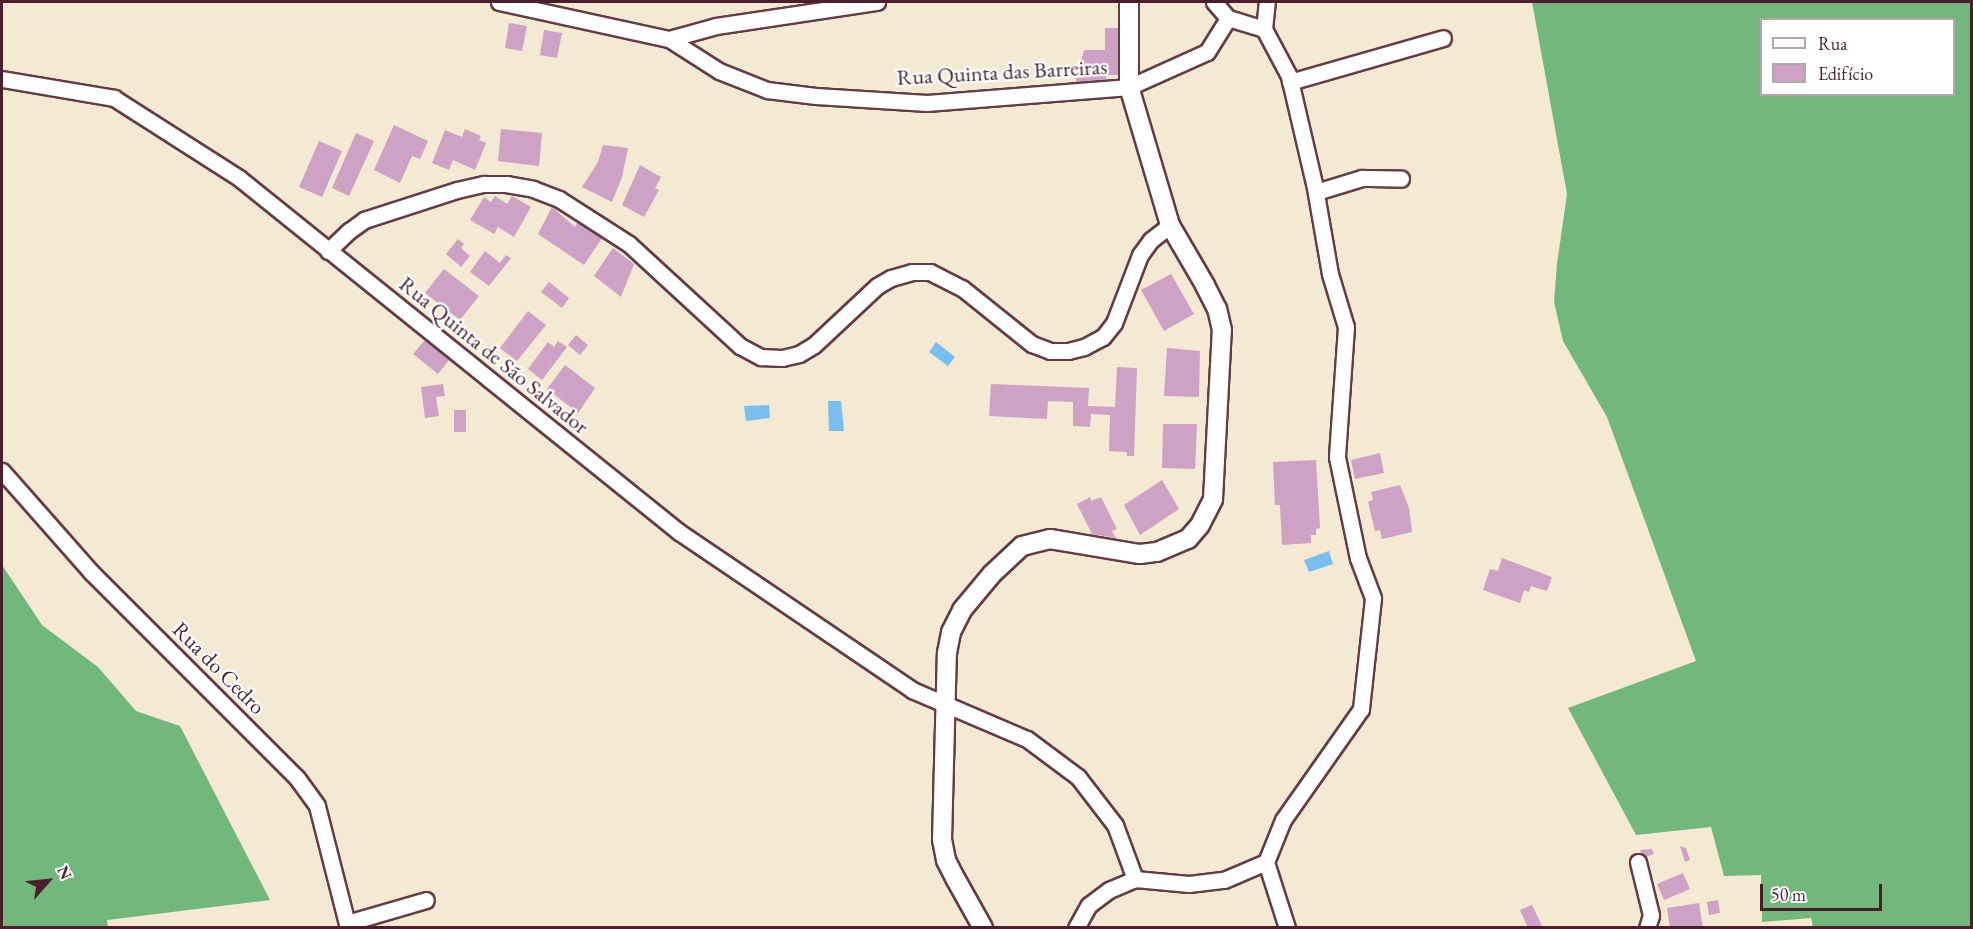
<!DOCTYPE html>
<meta charset="utf-8">
<style>
body{margin:0}
#map{position:relative;width:1973px;height:929px;overflow:hidden;background:#f4e9d3;font-family:"EB Garamond",serif}
div>[style]{position:absolute}
.forest>*{inset:0;background:#72b87d}
.water>*{inset:0;background:#79bef0}
.building>*{inset:0;background:#cda2c5}
.roads{filter:drop-shadow(2px 0 #643d44) drop-shadow(-2px 0 #643d44) drop-shadow(0 2px #643d44) drop-shadow(0 -2px #643d44)}
.minor>*{height:15px;margin:-7.5px;padding:0 7.5px;transform-origin:7.5px;border-radius:7.5px;background:#fff}
.tertiary>*{height:18px;margin:-9px;padding:0 9px;transform-origin:9px;border-radius:9px;background:#fff}
span{translate:-50% -50%;white-space:nowrap;text-align:center;line-height:1.15;-webkit-text-stroke:4.5px #fff;paint-order:stroke}
.street-label{font-size:22px;color:#4a1f2b}
.frame{position:absolute;inset:0;border:3px solid #4a1f2b;pointer-events:none}
.legend{position:absolute;left:1760px;top:18px;width:195px;height:78px;box-sizing:border-box;background:#fff;border:2px solid #b7a5aa;margin:0;padding:8px 10px;list-style:none;font-size:18px;color:#4a1f2b}
.legend li{display:flex;align-items:center;gap:12px;height:30px}
.legend b{width:30px;border:2px solid #b7a5aa}
.north{position:absolute;left:18px;top:851px;width:60px;height:60px;-webkit-text-stroke:4px #fff;paint-order:stroke;rotate:63deg;font-size:16px;font-weight:700;line-height:24px;text-align:center;color:#4a1f2b}
.north::after{content:'';display:block;margin:auto;width:21px;height:27px;background:#4a1f2b;clip-path:polygon(50% 0,100% 100%,50% 72%,0 100%)}
.scale{position:absolute;left:1760px;top:884px;width:122px;height:27px;box-sizing:border-box;border:3px solid #4a1f2b;border-top:0;padding-left:8px;font-size:18px;line-height:21px;white-space:nowrap;color:#4a1f2b;-webkit-text-stroke:4px #fff;paint-order:stroke}
</style>
<div id="map">
<div class="forest">
<div style="clip-path:polygon(evenodd,1532px 2px,1971px 2px,1971px 927px,1813px 927px,1811px 918px,1762px 922px,1761px 875px,1724px 876px,1711px 827px,1636px 835px,1568px 708px,1696px 661px,1607px 417px,1563px 341px,1554px 302px,1557px 264px,1567px 194px,1532px 2px,1762px 20px,1954px 20px,1954px 94px,1762px 94px,1762px 20px)"></div>
<div style="clip-path:polygon(2px 565px,42px 625px,98px 667px,136px 711px,180px 726px,270px 900px,107px 920px,108px 927px,2px 927px)"></div>
</div>
<div class="water">
<div style="clip-path:polygon(936px 342px,955px 357px,948px 366px,929px 352px)"></div>
<div style="clip-path:polygon(828px 401px,841px 401px,844px 431px,829px 431px)"></div>
<div style="clip-path:polygon(769px 405px,770px 418px,746px 421px,744px 406px)"></div>
<div style="clip-path:polygon(1329px 551px,1333px 564px,1309px 572px,1304px 560px)"></div>
</div>
<div class="building">
<div style="clip-path:polygon(509px 23px,527px 26px,522px 51px,505px 48px)"></div>
<div style="clip-path:polygon(1105px 28px,1119px 28px,1120px 75px,1106px 75px,1106px 85px,1074px 87px,1084px 50px,1105px 50px)"></div>
<div style="clip-path:polygon(544px 30px,562px 33px,557px 58px,540px 55px)"></div>
<div style="clip-path:polygon(394px 125px,428px 141px,420px 159px,412px 156px,400px 183px,374px 170px)"></div>
<div style="clip-path:polygon(465px 129px,481px 136px,479px 140px,486px 143px,475px 170px,453px 160px,449px 170px,432px 163px,445px 130px,462px 137px)"></div>
<div style="clip-path:polygon(501px 129px,542px 133px,539px 166px,498px 161px)"></div>
<div style="clip-path:polygon(356px 133px,374px 141px,349px 196px,332px 188px)"></div>
<div style="clip-path:polygon(319px 141px,342px 151px,322px 197px,299px 187px)"></div>
<div style="clip-path:polygon(603px 145px,628px 148px,622px 177px,612px 202px,582px 187px,598px 162px)"></div>
<div style="clip-path:polygon(640px 165px,661px 177px,655px 188px,659px 190px,644px 217px,622px 205px)"></div>
<div style="clip-path:polygon(495px 196px,507px 204px,512px 196px,531px 207px,514px 237px,498px 227px,494px 234px,470px 220px,484px 197px,491px 202px)"></div>
<div style="clip-path:polygon(552px 207px,575px 227px,578px 222px,602px 238px,584px 265px,538px 234px)"></div>
<div style="clip-path:polygon(458px 239px,464px 244px,461px 248px,470px 256px,461px 267px,446px 254px)"></div>
<div style="clip-path:polygon(613px 248px,634px 264px,621px 297px,594px 276px)"></div>
<div style="clip-path:polygon(485px 251px,500px 263px,506px 255px,511px 258px,489px 286px,470px 272px)"></div>
<div style="clip-path:polygon(444px 269px,479px 296px,460px 320px,425px 293px)"></div>
<div style="clip-path:polygon(1171px 274px,1194px 314px,1164px 331px,1141px 290px)"></div>
<div style="clip-path:polygon(549px 282px,569px 298px,562px 308px,541px 292px)"></div>
<div style="clip-path:polygon(528px 311px,546px 325px,517px 361px,500px 348px)"></div>
<div style="clip-path:polygon(576px 335px,588px 345px,580px 355px,568px 345px)"></div>
<div style="clip-path:polygon(425px 340px,450px 359px,438px 374px,413px 354px)"></div>
<div style="clip-path:polygon(558px 341px,567px 347px,542px 380px,528px 369px,548px 342px,554px 347px)"></div>
<div style="clip-path:polygon(1167px 348px,1200px 351px,1199px 397px,1164px 396px)"></div>
<div style="clip-path:polygon(565px 365px,595px 388px,578px 413px,547px 389px)"></div>
<div style="clip-path:polygon(1117px 367px,1137px 368px,1134px 456px,1127px 456px,1127px 452px,1109px 451px,1110px 415px,1091px 414px,1090px 427px,1073px 426px,1073px 402px,1048px 401px,1047px 419px,989px 416px,991px 384px,1089px 388px,1088px 406px,1115px 407px)"></div>
<div style="clip-path:polygon(443px 384px,445px 396px,436px 397px,439px 416px,425px 418px,421px 387px)"></div>
<div style="clip-path:polygon(454px 410px,466px 410px,466px 432px,454px 432px)"></div>
<div style="clip-path:polygon(1163px 424px,1197px 424px,1195px 469px,1162px 468px)"></div>
<div style="clip-path:polygon(1380px 453px,1384px 473px,1355px 479px,1351px 460px)"></div>
<div style="clip-path:polygon(1316px 460px,1320px 528px,1316px 529px,1316px 535px,1311px 535px,1311px 543px,1282px 545px,1280px 505px,1275px 505px,1273px 462px)"></div>
<div style="clip-path:polygon(1162px 480px,1179px 509px,1140px 535px,1124px 505px)"></div>
<div style="clip-path:polygon(1400px 485px,1409px 508px,1412px 532px,1382px 539px,1380px 530px,1375px 531px,1368px 502px,1373px 500px,1371px 492px)"></div>
<div style="clip-path:polygon(1090px 497px,1091px 501px,1101px 497px,1117px 529px,1112px 531px,1116px 538px,1092px 534px,1077px 504px)"></div>
<div style="clip-path:polygon(1502px 558px,1552px 577px,1547px 591px,1531px 586px,1529px 592px,1524px 590px,1520px 603px,1483px 590px,1490px 569px,1498px 571px)"></div>
<div style="clip-path:polygon(1680px 846px,1686px 848px,1690px 860px,1685px 862px)"></div>
<div style="clip-path:polygon(1652px 849px,1654px 854px,1643px 858px,1640px 850px)"></div>
<div style="clip-path:polygon(1683px 873px,1690px 889px,1664px 900px,1657px 884px)"></div>
<div style="clip-path:polygon(1718px 900px,1720px 913px,1709px 915px,1707px 902px)"></div>
<div style="clip-path:polygon(1699px 903px,1703px 928px,1670px 928px,1667px 908px)"></div>
<div style="clip-path:polygon(1532px 905px,1543px 928px,1528px 928px,1520px 910px)"></div>
</div>
<div class="roads">
<div class="minor">
<div style="left:499px;top:2px;width:174px;rotate:12.3deg"></div>
<div style="left:669px;top:39px;width:59px;rotate:32.6deg"></div>
<div style="left:719px;top:71px;width:52px;rotate:21.6deg"></div>
<div style="left:767px;top:90px;width:49px;rotate:7deg"></div>
<div style="left:816px;top:96px;width:111px;rotate:3.6deg"></div>
<div style="left:927px;top:103px;width:203px;rotate:-4.5deg"></div>
<div style="left:1129px;top:87px;width:85px;rotate:-24.2deg"></div>
<div style="left:1207px;top:52px;width:40px;rotate:-58deg"></div>
<div style="left:1214px;top:2px;width:21px;rotate:49deg"></div>
<div style="left:1228px;top:18px;width:38px;rotate:17deg"></div>
<div style="left:1264px;top:29px;width:53px;rotate:62deg"></div>
<div style="left:1289px;top:76px;width:115px;rotate:76.9deg"></div>
<div style="left:1315px;top:188px;width:87px;rotate:80.1deg"></div>
<div style="left:1330px;top:274px;width:55px;rotate:73.2deg"></div>
<div style="left:1346px;top:327px;width:130px;rotate:94deg"></div>
<div style="left:1337px;top:457px;width:103px;rotate:78.3deg"></div>
<div style="left:1358px;top:558px;width:43px;rotate:69.4deg"></div>
<div style="left:1373px;top:598px;width:112px;rotate:96.2deg"></div>
<div style="left:1361px;top:709px;width:136px;rotate:125.1deg"></div>
<div style="left:1283px;top:820px;width:45px;rotate:112deg"></div>
<div style="left:1266px;top:862px;width:69px;rotate:72.3deg"></div>
<div style="left:1264px;top:29px;width:27px;rotate:-84deg"></div>
<div style="left:669px;top:39px;width:49px;rotate:-15.5deg"></div>
<div style="left:716px;top:26px;width:163px;rotate:-8.5deg"></div>
<div style="left:2px;top:79px;width:114px;rotate:9.6deg"></div>
<div style="left:114px;top:98px;width:148px;rotate:32.6deg"></div>
<div style="left:239px;top:178px;width:565px;rotate:38.82deg"></div>
<div style="left:679px;top:532px;width:282px;rotate:34.1deg"></div>
<div style="left:912px;top:690px;width:125px;rotate:23.1deg"></div>
<div style="left:1027px;top:739px;width:64px;rotate:36.7deg"></div>
<div style="left:1078px;top:777px;width:61px;rotate:52.4deg"></div>
<div style="left:1115px;top:825px;width:58px;rotate:69.7deg"></div>
<div style="left:1290px;top:82px;width:159px;rotate:-16deg"></div>
<div style="left:1316px;top:192px;width:48px;rotate:-16.9deg"></div>
<div style="left:1362px;top:178px;width:39px;rotate:1deg"></div>
<div style="left:328px;top:251px;width:29px;rotate:-44deg"></div>
<div style="left:349px;top:231px;width:19px;rotate:-36deg"></div>
<div style="left:364px;top:220px;width:98px;rotate:-17.9deg"></div>
<div style="left:457px;top:190px;width:28px;rotate:-13deg"></div>
<div style="left:484px;top:184px;width:22px"></div>
<div style="left:506px;top:184px;width:27px;rotate:10deg"></div>
<div style="left:533px;top:189px;width:28px;rotate:21deg"></div>
<div style="left:559px;top:199px;width:83px;rotate:32.7deg"></div>
<div style="left:629px;top:244px;width:151px;rotate:42.6deg"></div>
<div style="left:740px;top:346px;width:24px;rotate:28deg"></div>
<div style="left:761px;top:357px;width:21px;rotate:3deg"></div>
<div style="left:782px;top:358px;width:17px;rotate:-13deg"></div>
<div style="left:799px;top:354px;width:17px;rotate:-31deg"></div>
<div style="left:814px;top:345px;width:86px;rotate:-43.1deg"></div>
<div style="left:877px;top:286px;width:16px;rotate:-30deg"></div>
<div style="left:891px;top:278px;width:22px;rotate:-16deg"></div>
<div style="left:912px;top:272px;width:18px"></div>
<div style="left:930px;top:272px;width:36px;rotate:27deg"></div>
<div style="left:962px;top:288px;width:90px;rotate:38.7deg"></div>
<div style="left:1032px;top:344px;width:19px;rotate:21deg"></div>
<div style="left:1050px;top:351px;width:18px"></div>
<div style="left:1068px;top:351px;width:16px;rotate:-14deg"></div>
<div style="left:1084px;top:347px;width:21px;rotate:-28deg"></div>
<div style="left:1103px;top:337px;width:18px;rotate:-52deg"></div>
<div style="left:1114px;top:323px;width:73px;rotate:-69.1deg"></div>
<div style="left:1140px;top:255px;width:19px;rotate:-54deg"></div>
<div style="left:1151px;top:240px;width:24px;rotate:-38deg"></div>
<div style="left:2px;top:471px;width:135px;rotate:48.6deg"></div>
<div style="left:91px;top:572px;width:291px;rotate:45deg"></div>
<div style="left:297px;top:778px;width:34px;rotate:54deg"></div>
<div style="left:317px;top:806px;width:126px;rotate:75.7deg"></div>
<div style="left:1638px;top:862px;width:55px;rotate:76.2deg"></div>
<div style="left:1651px;top:915px;width:14px;rotate:107deg"></div>
<div style="left:347px;top:923px;width:82px;rotate:-16.2deg"></div>
<div style="left:1076px;top:928px;width:26px;rotate:-61deg"></div>
<div style="left:1089px;top:905px;width:25px;rotate:-37deg"></div>
<div style="left:1109px;top:890px;width:28px;rotate:-23deg"></div>
<div style="left:1135px;top:879px;width:54px;rotate:5.3deg"></div>
<div style="left:1189px;top:884px;width:35px;rotate:-7deg"></div>
<div style="left:1224px;top:880px;width:46px;rotate:-23.2deg"></div>
</div>
<div class="tertiary">
<div style="left:983px;top:928px;width:57px;rotate:-119.2deg"></div>
<div style="left:955px;top:878px;width:20px;rotate:-117deg"></div>
<div style="left:946px;top:860px;width:20px;rotate:-101deg"></div>
<div style="left:942px;top:840px;width:187px;rotate:-88.5deg"></div>
<div style="left:947px;top:653px;width:21px;rotate:-79deg"></div>
<div style="left:951px;top:632px;width:25px;rotate:-63deg"></div>
<div style="left:962px;top:610px;width:47px;rotate:-50.2deg"></div>
<div style="left:992px;top:574px;width:41px;rotate:-43deg"></div>
<div style="left:1022px;top:546px;width:29px;rotate:-14deg"></div>
<div style="left:1050px;top:539px;width:91px;rotate:9.5deg"></div>
<div style="left:1140px;top:554px;width:17px;rotate:-7deg"></div>
<div style="left:1157px;top:552px;width:34px;rotate:-23deg"></div>
<div style="left:1188px;top:539px;width:18px;rotate:-49deg"></div>
<div style="left:1200px;top:525px;width:29px;rotate:-63deg"></div>
<div style="left:1213px;top:499px;width:169px;rotate:-87deg"></div>
<div style="left:1222px;top:330px;width:22px;rotate:-103deg"></div>
<div style="left:1217px;top:309px;width:27px;rotate:-117deg"></div>
<div style="left:1205px;top:285px;width:69px;rotate:-120.3deg"></div>
<div style="left:1170px;top:225px;width:144px;rotate:-106.5deg"></div>
<div style="left:1129px;top:87px;width:85px;rotate:-90deg"></div>
</div>
</div>
<div class="street-label">
<span style="left:1002px;top:72px;rotate:-3deg">Rua Quinta das Barreiras</span>
<span style="left:494px;top:355px;rotate:39deg">Rua Quinta de São Salvador</span>
<span style="left:219px;top:668px;rotate:45deg">Rua do Cedro</span>
</div>
<div class="frame"></div>
<ul class="legend">
<li><b style="height:8px;background:#fff"></b>Rua</li>
<li><b style="height:16px;background:#cda2c5"></b>Edifício</li>
</ul>
<div class="north">N</div>
<div class="scale">50 m</div>
</div>
